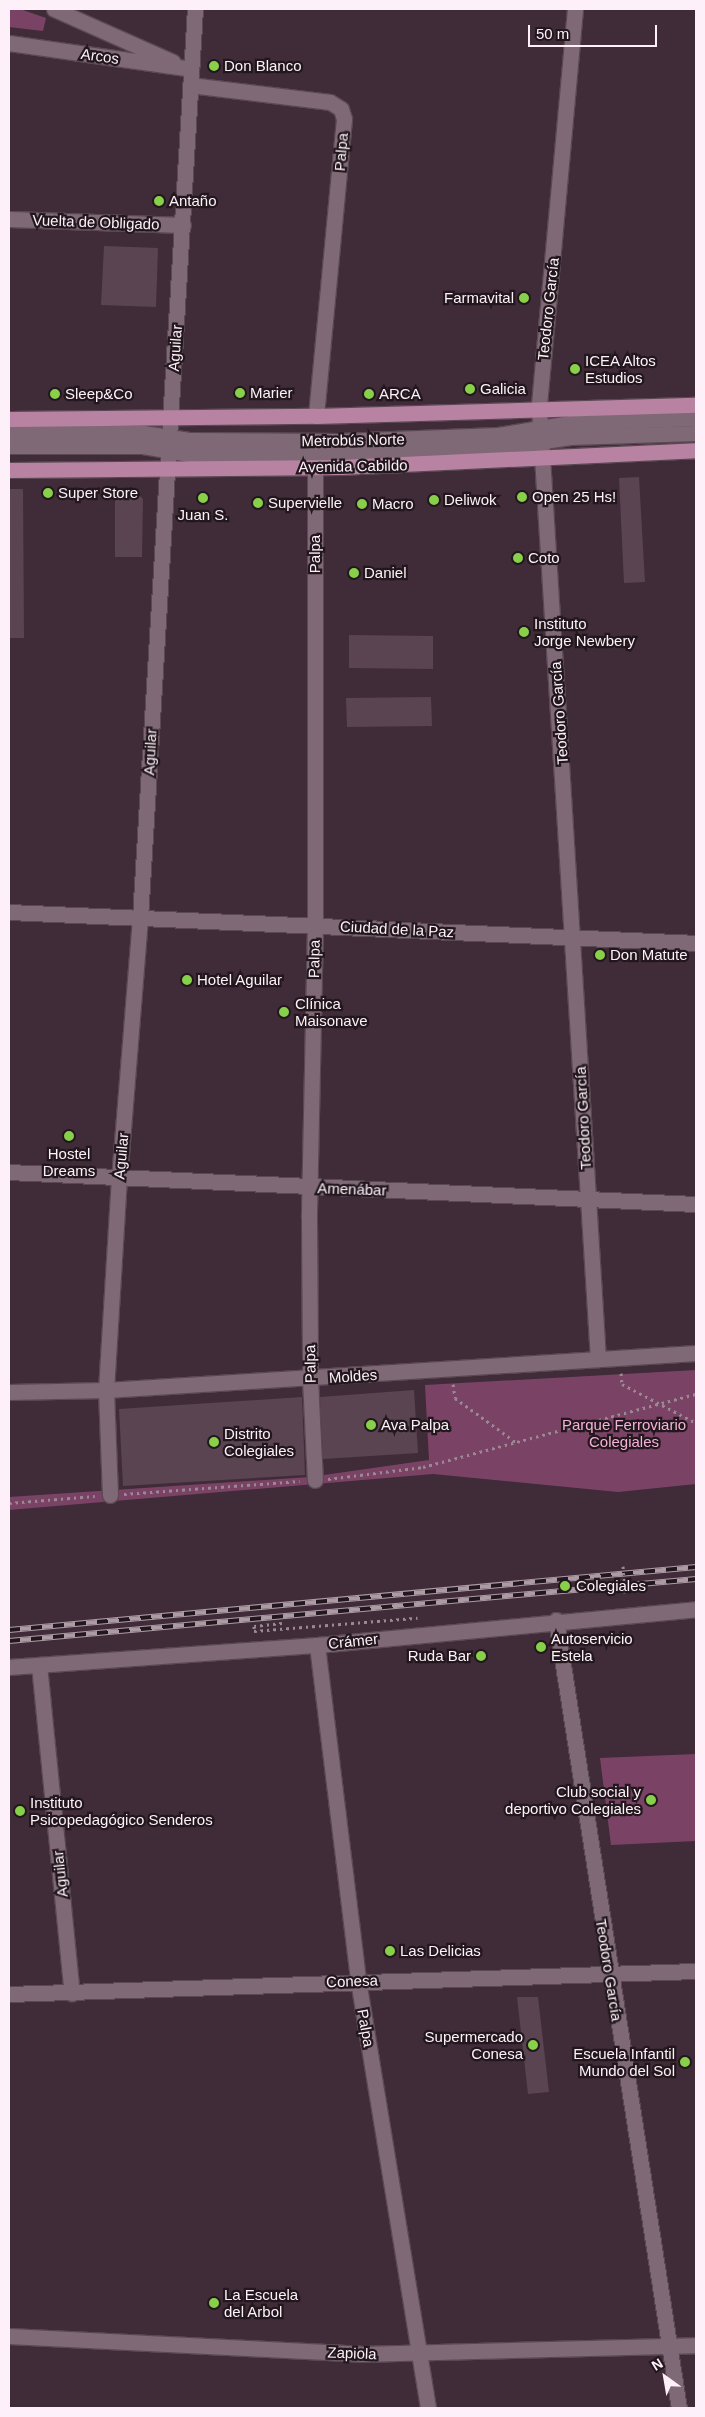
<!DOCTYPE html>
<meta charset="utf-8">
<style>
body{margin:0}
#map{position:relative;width:705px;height:2417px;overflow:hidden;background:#402b38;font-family:Arial,sans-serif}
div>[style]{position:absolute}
.green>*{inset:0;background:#7a4365}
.building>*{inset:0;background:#5a4451}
.path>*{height:3px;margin-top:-1.5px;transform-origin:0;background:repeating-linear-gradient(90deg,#9a8892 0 2.5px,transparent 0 6.5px)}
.roads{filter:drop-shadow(1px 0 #5a4853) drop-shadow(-1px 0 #5a4853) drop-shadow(0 1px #5a4853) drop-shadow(0 -1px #5a4853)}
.minor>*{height:15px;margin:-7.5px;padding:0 7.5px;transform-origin:7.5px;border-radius:7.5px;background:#806976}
.major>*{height:15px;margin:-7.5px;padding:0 7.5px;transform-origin:7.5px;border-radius:7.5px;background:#b883a2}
.rail>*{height:5.5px;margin-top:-2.75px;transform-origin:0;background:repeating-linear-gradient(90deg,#21171d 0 11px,#ac9ba5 0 22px);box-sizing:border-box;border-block:1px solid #ac9ba5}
.path-bridge>*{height:3px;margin-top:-1.5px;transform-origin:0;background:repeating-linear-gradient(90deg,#9a8892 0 2.5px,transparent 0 6.5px)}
.dots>*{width:14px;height:14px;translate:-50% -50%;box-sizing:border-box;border:2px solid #21171d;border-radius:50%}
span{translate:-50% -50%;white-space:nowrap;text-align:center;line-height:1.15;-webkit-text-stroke:4.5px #21171d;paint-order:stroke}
.street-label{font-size:15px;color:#fef0f8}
.poi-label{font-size:15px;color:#fef0f8}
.left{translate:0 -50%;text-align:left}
.right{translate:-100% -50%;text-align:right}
.park-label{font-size:15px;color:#f6b1d9}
.frame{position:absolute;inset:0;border:10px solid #fef0f8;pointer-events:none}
.north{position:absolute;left:640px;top:2352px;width:50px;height:50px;-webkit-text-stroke:4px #21171d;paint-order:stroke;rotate:328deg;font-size:14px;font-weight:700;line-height:20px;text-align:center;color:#fef0f8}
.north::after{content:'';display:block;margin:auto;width:18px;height:22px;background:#fef0f8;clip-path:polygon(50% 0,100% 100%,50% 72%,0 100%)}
.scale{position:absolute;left:528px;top:25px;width:129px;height:22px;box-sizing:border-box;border:2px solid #fef0f8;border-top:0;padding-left:6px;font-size:15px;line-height:18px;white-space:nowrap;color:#fef0f8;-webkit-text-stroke:4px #21171d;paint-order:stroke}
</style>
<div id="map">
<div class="green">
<div style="clip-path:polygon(9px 9px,20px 9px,46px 18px,43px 31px,9px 27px)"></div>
<div style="clip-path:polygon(696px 1370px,696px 1484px,618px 1492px,433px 1474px,9px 1510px,9px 1497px,310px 1477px,429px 1460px,425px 1385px)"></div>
<div style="clip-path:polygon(696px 1754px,696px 1841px,611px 1845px,600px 1758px)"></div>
</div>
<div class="building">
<div style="clip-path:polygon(104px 246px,158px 248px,156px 307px,101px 305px)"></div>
<div style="clip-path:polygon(639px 477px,645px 582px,624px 583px,619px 478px)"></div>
<div style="clip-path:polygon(9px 489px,23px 489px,24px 638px,9px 638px)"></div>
<div style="clip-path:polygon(115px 490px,135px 490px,143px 499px,142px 557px,115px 557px)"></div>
<div style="clip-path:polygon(349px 635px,433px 636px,433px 669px,349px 668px)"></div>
<div style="clip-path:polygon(431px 697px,432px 726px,347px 727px,346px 698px)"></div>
<div style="clip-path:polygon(414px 1390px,418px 1453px,323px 1459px,320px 1397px)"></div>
<div style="clip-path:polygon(302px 1397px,305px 1475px,123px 1486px,119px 1409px)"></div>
<div style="clip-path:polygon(517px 1997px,538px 1997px,549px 2092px,528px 2094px)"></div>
</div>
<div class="path">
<div style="left:621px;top:1373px;width:11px;rotate:85deg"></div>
<div style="left:622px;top:1384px;width:84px;rotate:27.8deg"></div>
<div style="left:453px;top:1384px;width:14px;rotate:82deg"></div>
<div style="left:455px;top:1398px;width:77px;rotate:36deg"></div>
<div style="left:328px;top:1479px;width:96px;rotate:-7.2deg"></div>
<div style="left:423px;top:1467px;width:283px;rotate:-15deg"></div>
<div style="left:124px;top:1494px;width:176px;rotate:-4.2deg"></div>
<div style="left:9px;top:1503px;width:86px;rotate:-4.7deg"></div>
<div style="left:282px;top:1623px;width:28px;rotate:174deg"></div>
<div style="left:254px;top:1626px;width:5px;rotate:90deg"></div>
<div style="left:254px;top:1631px;width:164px;rotate:-4.6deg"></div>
</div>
<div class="roads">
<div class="minor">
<div style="left:54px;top:9px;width:130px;rotate:24deg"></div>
<div style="left:575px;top:9px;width:401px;rotate:95.2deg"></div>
<div style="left:539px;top:408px;width:953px;rotate:86.45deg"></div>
<div style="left:9px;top:43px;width:184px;rotate:8.1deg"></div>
<div style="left:190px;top:85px;width:141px;rotate:6.9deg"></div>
<div style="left:330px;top:102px;width:13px;rotate:32deg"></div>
<div style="left:341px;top:109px;width:10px;rotate:73deg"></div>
<div style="left:344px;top:119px;width:298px;rotate:95.4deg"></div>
<div style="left:9px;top:219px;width:174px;rotate:2deg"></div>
<div style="left:9px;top:432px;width:134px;rotate:0.4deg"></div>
<div style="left:143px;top:433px;width:48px;rotate:8.5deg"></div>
<div style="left:190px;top:440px;width:149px;rotate:0.4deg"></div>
<div style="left:339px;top:441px;width:159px;rotate:-2.2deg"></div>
<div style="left:498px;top:435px;width:73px;rotate:-9.5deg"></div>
<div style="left:570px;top:423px;width:126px;rotate:-2.3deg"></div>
<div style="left:9px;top:446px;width:134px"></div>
<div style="left:143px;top:446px;width:47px;rotate:9.9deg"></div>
<div style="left:189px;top:454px;width:142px;rotate:-0.4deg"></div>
<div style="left:331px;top:453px;width:168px;rotate:-1.7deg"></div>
<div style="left:499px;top:448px;width:72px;rotate:-8.8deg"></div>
<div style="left:570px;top:437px;width:126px;rotate:-1.8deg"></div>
<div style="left:315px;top:467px;width:458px;rotate:90deg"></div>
<div style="left:315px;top:925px;width:292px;rotate:91.2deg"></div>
<div style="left:309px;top:1217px;width:162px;rotate:89.6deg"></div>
<div style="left:310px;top:1379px;width:101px;rotate:87.2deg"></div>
<div style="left:9px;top:912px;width:688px;rotate:2.58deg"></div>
<div style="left:9px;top:1172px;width:688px;rotate:2.67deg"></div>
<div style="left:9px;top:1392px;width:97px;rotate:-1.2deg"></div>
<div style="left:106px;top:1390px;width:591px;rotate:-3.59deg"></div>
<div style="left:110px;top:1495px;width:105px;rotate:-92.2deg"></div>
<div style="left:106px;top:1390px;width:211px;rotate:-86.5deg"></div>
<div style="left:119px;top:1179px;width:262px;rotate:-85.4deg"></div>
<div style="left:140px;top:918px;width:911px;rotate:-86.54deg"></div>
<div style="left:556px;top:1620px;width:798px;rotate:81.13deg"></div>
<div style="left:317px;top:1645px;width:337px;rotate:83deg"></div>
<div style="left:358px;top:1980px;width:434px;rotate:80.7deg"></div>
<div style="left:39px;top:1665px;width:330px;rotate:84.3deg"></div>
<div style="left:9px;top:1667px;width:309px;rotate:-4.1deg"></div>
<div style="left:317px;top:1645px;width:381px;rotate:-5.4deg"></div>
<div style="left:9px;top:1994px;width:687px;rotate:-1.92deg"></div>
<div style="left:9px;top:2336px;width:352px;rotate:2.9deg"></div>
<div style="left:361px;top:2354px;width:335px;rotate:-1.5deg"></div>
</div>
<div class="major">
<div style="left:9px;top:419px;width:307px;rotate:-0.6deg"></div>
<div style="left:316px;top:416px;width:380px;rotate:-1.7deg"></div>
<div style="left:9px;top:470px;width:331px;rotate:-0.5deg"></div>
<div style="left:340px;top:467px;width:356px;rotate:-2.7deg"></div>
</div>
</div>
<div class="rail">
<div style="left:9px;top:1630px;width:690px;rotate:-5.24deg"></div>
<div style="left:9px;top:1641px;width:690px;rotate:-5.16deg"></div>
</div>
<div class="path-bridge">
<div style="left:623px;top:1566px;width:27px;rotate:86deg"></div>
</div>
<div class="dots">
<div style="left:214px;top:66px;background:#88cf4a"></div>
<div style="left:159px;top:201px;background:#88cf4a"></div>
<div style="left:524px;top:298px;background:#88cf4a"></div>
<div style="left:575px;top:369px;background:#88cf4a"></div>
<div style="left:470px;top:389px;background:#88cf4a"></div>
<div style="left:240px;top:393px;background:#88cf4a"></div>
<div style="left:55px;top:394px;background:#88cf4a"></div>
<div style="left:369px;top:394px;background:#88cf4a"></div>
<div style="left:48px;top:493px;background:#88cf4a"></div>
<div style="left:522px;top:497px;background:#88cf4a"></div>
<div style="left:203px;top:498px;background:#88cf4a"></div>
<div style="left:434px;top:500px;background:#88cf4a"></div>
<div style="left:258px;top:503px;background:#88cf4a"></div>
<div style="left:362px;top:504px;background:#88cf4a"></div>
<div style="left:518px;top:558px;background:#88cf4a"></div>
<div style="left:354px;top:573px;background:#88cf4a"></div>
<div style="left:524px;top:632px;background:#88cf4a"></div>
<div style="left:600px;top:955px;background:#88cf4a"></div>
<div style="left:187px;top:980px;background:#88cf4a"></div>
<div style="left:284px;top:1012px;background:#88cf4a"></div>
<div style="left:69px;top:1136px;background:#88cf4a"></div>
<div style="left:371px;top:1425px;background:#88cf4a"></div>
<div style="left:214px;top:1442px;background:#88cf4a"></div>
<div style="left:565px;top:1586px;background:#88cf4a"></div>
<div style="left:541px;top:1647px;background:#88cf4a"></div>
<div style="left:481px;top:1656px;background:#88cf4a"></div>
<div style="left:651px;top:1800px;background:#88cf4a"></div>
<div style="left:20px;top:1811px;background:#88cf4a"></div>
<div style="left:390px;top:1951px;background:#88cf4a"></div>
<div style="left:533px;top:2045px;background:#88cf4a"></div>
<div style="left:685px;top:2062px;background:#88cf4a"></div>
<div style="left:214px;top:2303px;background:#88cf4a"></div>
</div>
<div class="street-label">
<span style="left:100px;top:56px;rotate:8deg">Arcos</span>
<span style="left:341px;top:152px;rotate:-85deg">Palpa</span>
<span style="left:96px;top:222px;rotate:2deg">Vuelta de Obligado</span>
<span style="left:548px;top:309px;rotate:-84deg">Teodoro García</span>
<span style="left:175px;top:348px;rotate:-86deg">Aguilar</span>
<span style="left:353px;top:440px;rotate:-1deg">Metrobús Norte</span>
<span style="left:353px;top:466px;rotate:-1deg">Avenida Cabildo</span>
<span style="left:315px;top:554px;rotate:-90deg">Palpa</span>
<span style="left:559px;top:713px;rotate:-94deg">Teodoro García</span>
<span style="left:150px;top:752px;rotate:-87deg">Aguilar</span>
<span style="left:397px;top:929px;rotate:3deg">Ciudad de la Paz</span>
<span style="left:314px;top:959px;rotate:-89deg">Palpa</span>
<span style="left:583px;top:1118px;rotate:-93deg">Teodoro García</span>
<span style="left:121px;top:1156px;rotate:-85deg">Aguilar</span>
<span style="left:352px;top:1189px;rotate:2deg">Amenábar</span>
<span style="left:310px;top:1364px;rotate:-91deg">Palpa</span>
<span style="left:353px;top:1376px;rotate:-4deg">Moldes</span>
<span style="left:353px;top:1641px;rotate:-6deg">Crámer</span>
<span style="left:60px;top:1874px;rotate:-96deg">Aguilar</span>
<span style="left:609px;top:1970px;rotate:81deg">Teodoro García</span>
<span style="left:352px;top:1981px;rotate:-2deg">Conesa</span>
<span style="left:366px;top:2028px;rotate:80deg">Palpa</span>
<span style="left:352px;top:2353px;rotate:2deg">Zapiola</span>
</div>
<div class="poi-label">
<span class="left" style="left:224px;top:66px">Don Blanco</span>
<span class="left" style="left:169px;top:201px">Antaño</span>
<span class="right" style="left:514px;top:298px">Farmavital</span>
<span class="left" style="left:585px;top:369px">ICEA Altos<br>Estudios</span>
<span class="left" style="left:480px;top:389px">Galicia</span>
<span class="left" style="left:250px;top:393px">Marier</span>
<span class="left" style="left:65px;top:394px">Sleep&amp;Co</span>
<span class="left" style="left:379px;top:394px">ARCA</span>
<span class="left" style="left:58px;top:493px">Super Store</span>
<span class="left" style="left:532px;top:497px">Open 25 Hs!</span>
<span class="left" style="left:444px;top:500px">Deliwok</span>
<span class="left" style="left:268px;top:503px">Supervielle</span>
<span class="left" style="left:372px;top:504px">Macro</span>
<span style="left:203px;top:515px">Juan S.</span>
<span class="left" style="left:528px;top:558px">Coto</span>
<span class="left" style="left:364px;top:573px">Daniel</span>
<span class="left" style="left:534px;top:632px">Instituto<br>Jorge Newbery</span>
<span class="left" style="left:610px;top:955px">Don Matute</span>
<span class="left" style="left:197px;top:980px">Hotel Aguilar</span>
<span class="left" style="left:295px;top:1012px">Clínica<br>Maisonave</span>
<span style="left:69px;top:1162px">Hostel<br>Dreams</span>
<span class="left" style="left:381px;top:1425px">Ava Palpa</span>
<span class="left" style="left:224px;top:1442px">Distrito<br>Colegiales</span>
<span class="left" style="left:576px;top:1586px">Colegiales</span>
<span class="left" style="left:551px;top:1647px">Autoservicio<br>Estela</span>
<span class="right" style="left:471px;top:1656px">Ruda Bar</span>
<span class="right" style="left:641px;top:1800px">Club social y<br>deportivo Colegiales</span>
<span class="left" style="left:30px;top:1811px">Instituto<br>Psicopedagógico Senderos</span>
<span class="left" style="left:400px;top:1951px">Las Delicias</span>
<span class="right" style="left:523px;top:2045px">Supermercado<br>Conesa</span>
<span class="right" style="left:675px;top:2062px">Escuela Infantil<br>Mundo del Sol</span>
<span class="left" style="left:224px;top:2303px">La Escuela<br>del Arbol</span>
</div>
<div class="park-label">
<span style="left:624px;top:1433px">Parque Ferroviario<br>Colegiales</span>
</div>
<div class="frame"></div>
<div class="north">N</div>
<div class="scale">50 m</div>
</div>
